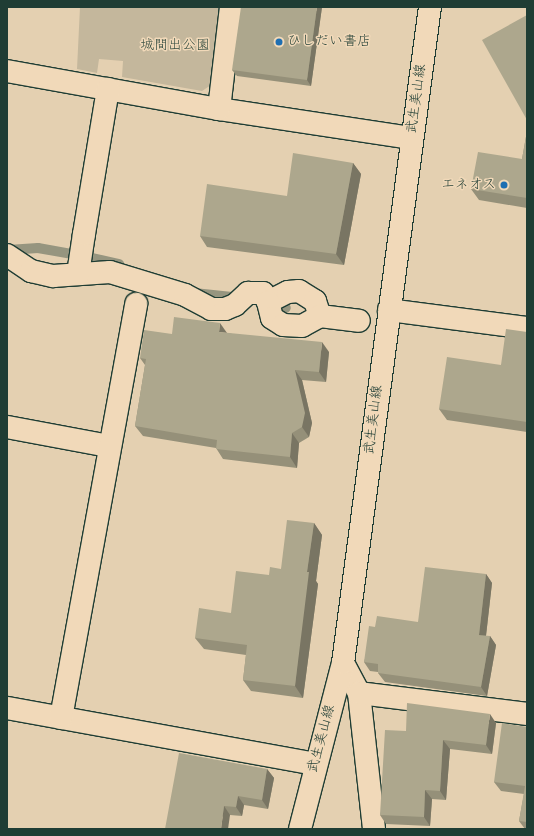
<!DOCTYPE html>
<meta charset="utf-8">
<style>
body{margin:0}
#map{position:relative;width:534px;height:836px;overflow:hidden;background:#e4d0b1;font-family:Dekko,"Klee One",sans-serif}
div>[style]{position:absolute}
.green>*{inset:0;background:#c4b79c}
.stream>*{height:10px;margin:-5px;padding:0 5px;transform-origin:5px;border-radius:5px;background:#96957f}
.roads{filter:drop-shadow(1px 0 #1f3d34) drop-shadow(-1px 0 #1f3d34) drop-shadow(0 1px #1f3d34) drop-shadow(0 -1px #1f3d34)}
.pedestrian>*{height:22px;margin:-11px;padding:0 11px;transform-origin:11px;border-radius:11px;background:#f1d9b9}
.minor>*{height:22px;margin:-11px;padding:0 11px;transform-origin:11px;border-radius:11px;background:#f1d9b9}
.primary>*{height:22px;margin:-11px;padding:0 11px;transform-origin:11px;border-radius:11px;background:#f1d9b9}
.wall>*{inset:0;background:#959079}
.shaded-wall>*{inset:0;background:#797563}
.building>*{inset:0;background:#ada78d}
.dots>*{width:11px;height:11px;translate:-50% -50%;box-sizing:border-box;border:2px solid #f1d9b9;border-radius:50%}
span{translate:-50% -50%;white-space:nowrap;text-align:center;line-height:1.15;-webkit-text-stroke:3px #f1d9b9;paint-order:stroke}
.poi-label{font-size:14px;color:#1f3d34}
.left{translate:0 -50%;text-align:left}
.right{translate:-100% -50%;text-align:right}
.park-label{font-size:14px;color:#30493e}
.street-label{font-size:14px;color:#1f3d34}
.frame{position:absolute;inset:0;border:8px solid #1f3d34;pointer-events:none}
</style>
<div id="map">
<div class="green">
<div style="clip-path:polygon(80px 7px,219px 7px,211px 85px,202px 91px,122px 77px,123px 61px,99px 59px,97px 73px,77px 69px)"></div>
</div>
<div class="stream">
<div style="left:8px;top:250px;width:30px;rotate:-4deg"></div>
<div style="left:38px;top:248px;width:35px;rotate:10deg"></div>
<div style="left:88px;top:257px;width:32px;rotate:13deg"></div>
<div style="left:194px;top:293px;width:38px;rotate:6deg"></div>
<div style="left:269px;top:305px;width:17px;rotate:10deg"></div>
</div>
<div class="roads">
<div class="pedestrian">
<div style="left:7px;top:255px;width:29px;rotate:34deg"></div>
<div style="left:31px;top:271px;width:23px;rotate:13deg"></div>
<div style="left:53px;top:276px;width:57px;rotate:-4deg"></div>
<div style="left:110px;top:272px;width:78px;rotate:17deg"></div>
<div style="left:185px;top:295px;width:30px;rotate:28deg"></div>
<div style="left:211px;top:309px;width:14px"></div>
<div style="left:225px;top:309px;width:11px;rotate:-22deg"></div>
<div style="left:235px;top:305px;width:18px;rotate:-43deg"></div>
<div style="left:248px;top:293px;width:15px"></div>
<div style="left:263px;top:293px;width:10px;rotate:61deg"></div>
<div style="left:268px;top:302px;width:22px;rotate:-27deg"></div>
<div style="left:288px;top:292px;width:11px;rotate:-5deg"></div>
<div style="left:299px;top:291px;width:19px;rotate:32deg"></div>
<div style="left:315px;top:301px;width:16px;rotate:72deg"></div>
<div style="left:320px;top:316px;width:39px;rotate:7deg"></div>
<div style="left:78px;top:274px;width:40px;rotate:-81.5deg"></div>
<div style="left:268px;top:302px;width:16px;rotate:76deg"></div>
<div style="left:272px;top:318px;width:13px;rotate:32deg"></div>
<div style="left:283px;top:325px;width:19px;rotate:3deg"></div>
<div style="left:302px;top:326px;width:21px;rotate:-29deg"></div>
</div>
<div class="minor">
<div style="left:7px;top:71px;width:215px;rotate:10.2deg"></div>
<div style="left:219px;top:109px;width:194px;rotate:8.6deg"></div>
<div style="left:219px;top:109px;width:103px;rotate:-83.3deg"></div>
<div style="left:84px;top:234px;width:147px;rotate:-80.6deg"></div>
<div style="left:389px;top:310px;width:139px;rotate:7.4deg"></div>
<div style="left:7px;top:427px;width:104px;rotate:10.6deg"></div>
<div style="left:343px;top:663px;width:34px;rotate:62deg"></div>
<div style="left:359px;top:693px;width:137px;rotate:83.7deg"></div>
<div style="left:359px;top:693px;width:169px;rotate:7.1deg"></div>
<div style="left:7px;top:708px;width:313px;rotate:10.3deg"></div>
<div style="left:61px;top:718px;width:421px;rotate:-79.7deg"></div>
</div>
<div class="primary">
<div style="left:300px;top:829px;width:171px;rotate:-75.5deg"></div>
<div style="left:343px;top:663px;width:662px;rotate:-82.45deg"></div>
</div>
</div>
<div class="wall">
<div style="clip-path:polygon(322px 7px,311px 86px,237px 76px,232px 70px)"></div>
<div style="clip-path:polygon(527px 131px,527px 208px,479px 200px,471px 189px,522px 159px)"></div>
<div style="clip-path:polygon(353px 163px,361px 174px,344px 265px,207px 247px,200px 236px,287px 196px)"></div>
<div style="clip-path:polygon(527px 332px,527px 432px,447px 420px,439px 409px,501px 365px)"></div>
<div style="clip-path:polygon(227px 333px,329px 352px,326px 382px,302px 380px,312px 423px,309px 437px,299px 443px,297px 468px,223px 459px,216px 448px,143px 436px,135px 426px,145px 365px,140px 358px,172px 334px)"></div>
<div style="clip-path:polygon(314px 523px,322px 535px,316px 581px,318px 584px,303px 698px,251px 691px,243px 680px,246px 655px,204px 649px,195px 638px,231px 613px,269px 575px,281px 569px)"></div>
<div style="clip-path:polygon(486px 574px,492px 583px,486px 636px,490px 636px,496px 645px,487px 696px,385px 682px,378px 673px,378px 672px,370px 671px,364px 662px,375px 627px,418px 622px)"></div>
<div style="clip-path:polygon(496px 723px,492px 754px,450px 749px,446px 800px,432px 799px,430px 826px,386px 824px,380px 815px,406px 731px)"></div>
<div style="clip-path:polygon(527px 727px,527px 829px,525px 829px,519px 821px,524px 794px,501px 791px,494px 782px)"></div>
<div style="clip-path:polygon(267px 769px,274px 778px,268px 809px,244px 805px,242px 816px,230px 815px,165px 829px)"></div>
</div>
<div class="shaded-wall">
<div style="clip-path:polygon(317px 7px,322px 7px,311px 86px,307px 80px)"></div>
<div style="clip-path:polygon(353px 163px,361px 174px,344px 265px,336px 254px)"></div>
<div style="clip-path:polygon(220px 323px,227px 333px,219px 332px)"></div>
<div style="clip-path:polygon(322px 342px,329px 352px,326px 382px,319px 372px)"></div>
<div style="clip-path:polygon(295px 370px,302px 380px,312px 423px,309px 437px,302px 427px)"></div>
<div style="clip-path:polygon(292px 433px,299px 443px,297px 468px,290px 457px)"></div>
<div style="clip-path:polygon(314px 523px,322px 535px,316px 581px,318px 584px,303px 698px,295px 686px,307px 572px)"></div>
<div style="clip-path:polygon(486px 574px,492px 583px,485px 644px,479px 635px)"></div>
<div style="clip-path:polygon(490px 636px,496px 645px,487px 696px,481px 687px)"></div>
<div style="clip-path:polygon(490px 714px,496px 723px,492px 754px,486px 745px)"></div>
<div style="clip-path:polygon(443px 740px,450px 749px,446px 800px,440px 791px)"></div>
<div style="clip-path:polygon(267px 769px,274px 778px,268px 809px,262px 800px)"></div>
<div style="clip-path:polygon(425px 790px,432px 799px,430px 826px,424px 817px)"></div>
<div style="clip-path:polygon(238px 796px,244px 805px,242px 816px,236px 807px)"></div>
<div style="clip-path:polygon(224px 806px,230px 815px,228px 829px,221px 829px)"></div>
</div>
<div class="building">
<div style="clip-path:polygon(241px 7px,317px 7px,307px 80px,232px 70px)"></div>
<div style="clip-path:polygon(527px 15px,527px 120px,482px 40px)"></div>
<div style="clip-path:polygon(527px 131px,527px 198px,471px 189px,478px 152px,522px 159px)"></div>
<div style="clip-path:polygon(293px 153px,353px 163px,336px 254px,200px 236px,207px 184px,287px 196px)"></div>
<div style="clip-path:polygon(174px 317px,220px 323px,219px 332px,322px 342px,319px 372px,295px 370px,305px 413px,302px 427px,292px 433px,290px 457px,216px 449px,217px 440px,135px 426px,146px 359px,140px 358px,144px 330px,172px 334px)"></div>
<div style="clip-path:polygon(506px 329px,527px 332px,527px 422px,439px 409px,447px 357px,501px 365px)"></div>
<div style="clip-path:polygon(287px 520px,314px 523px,307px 572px,309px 572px,295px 686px,243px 680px,247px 645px,195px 638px,199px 608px,231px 613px,236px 571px,269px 575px,270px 567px,281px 569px)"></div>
<div style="clip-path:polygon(425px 567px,486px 574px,479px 635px,490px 636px,481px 687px,378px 673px,378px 664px,364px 662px,369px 626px,375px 627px,377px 616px,418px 622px)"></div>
<div style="clip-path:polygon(407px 703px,490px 714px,486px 745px,443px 740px,440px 791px,425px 790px,424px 817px,380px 815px,385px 730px,406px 731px)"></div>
<div style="clip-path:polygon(502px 723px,527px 727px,527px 822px,519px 821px,525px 786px,494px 782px)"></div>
<div style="clip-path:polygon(179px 753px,267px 769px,262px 800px,238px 796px,236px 807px,224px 806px,221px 829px,165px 829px)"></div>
</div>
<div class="dots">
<div style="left:279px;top:42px;background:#1f6fb2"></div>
<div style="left:504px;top:185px;background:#1f6fb2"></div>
</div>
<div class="poi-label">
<span class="left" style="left:287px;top:42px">ひしだい書店</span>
<span class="right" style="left:496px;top:185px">エネオス</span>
</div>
<div class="park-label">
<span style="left:175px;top:46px">城間出公園</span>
</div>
<div class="street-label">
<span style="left:417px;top:99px;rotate:-82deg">武生美山線</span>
<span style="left:374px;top:420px;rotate:-83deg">武生美山線</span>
<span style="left:322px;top:739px;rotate:-75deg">武生美山線</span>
</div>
<div class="frame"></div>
</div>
